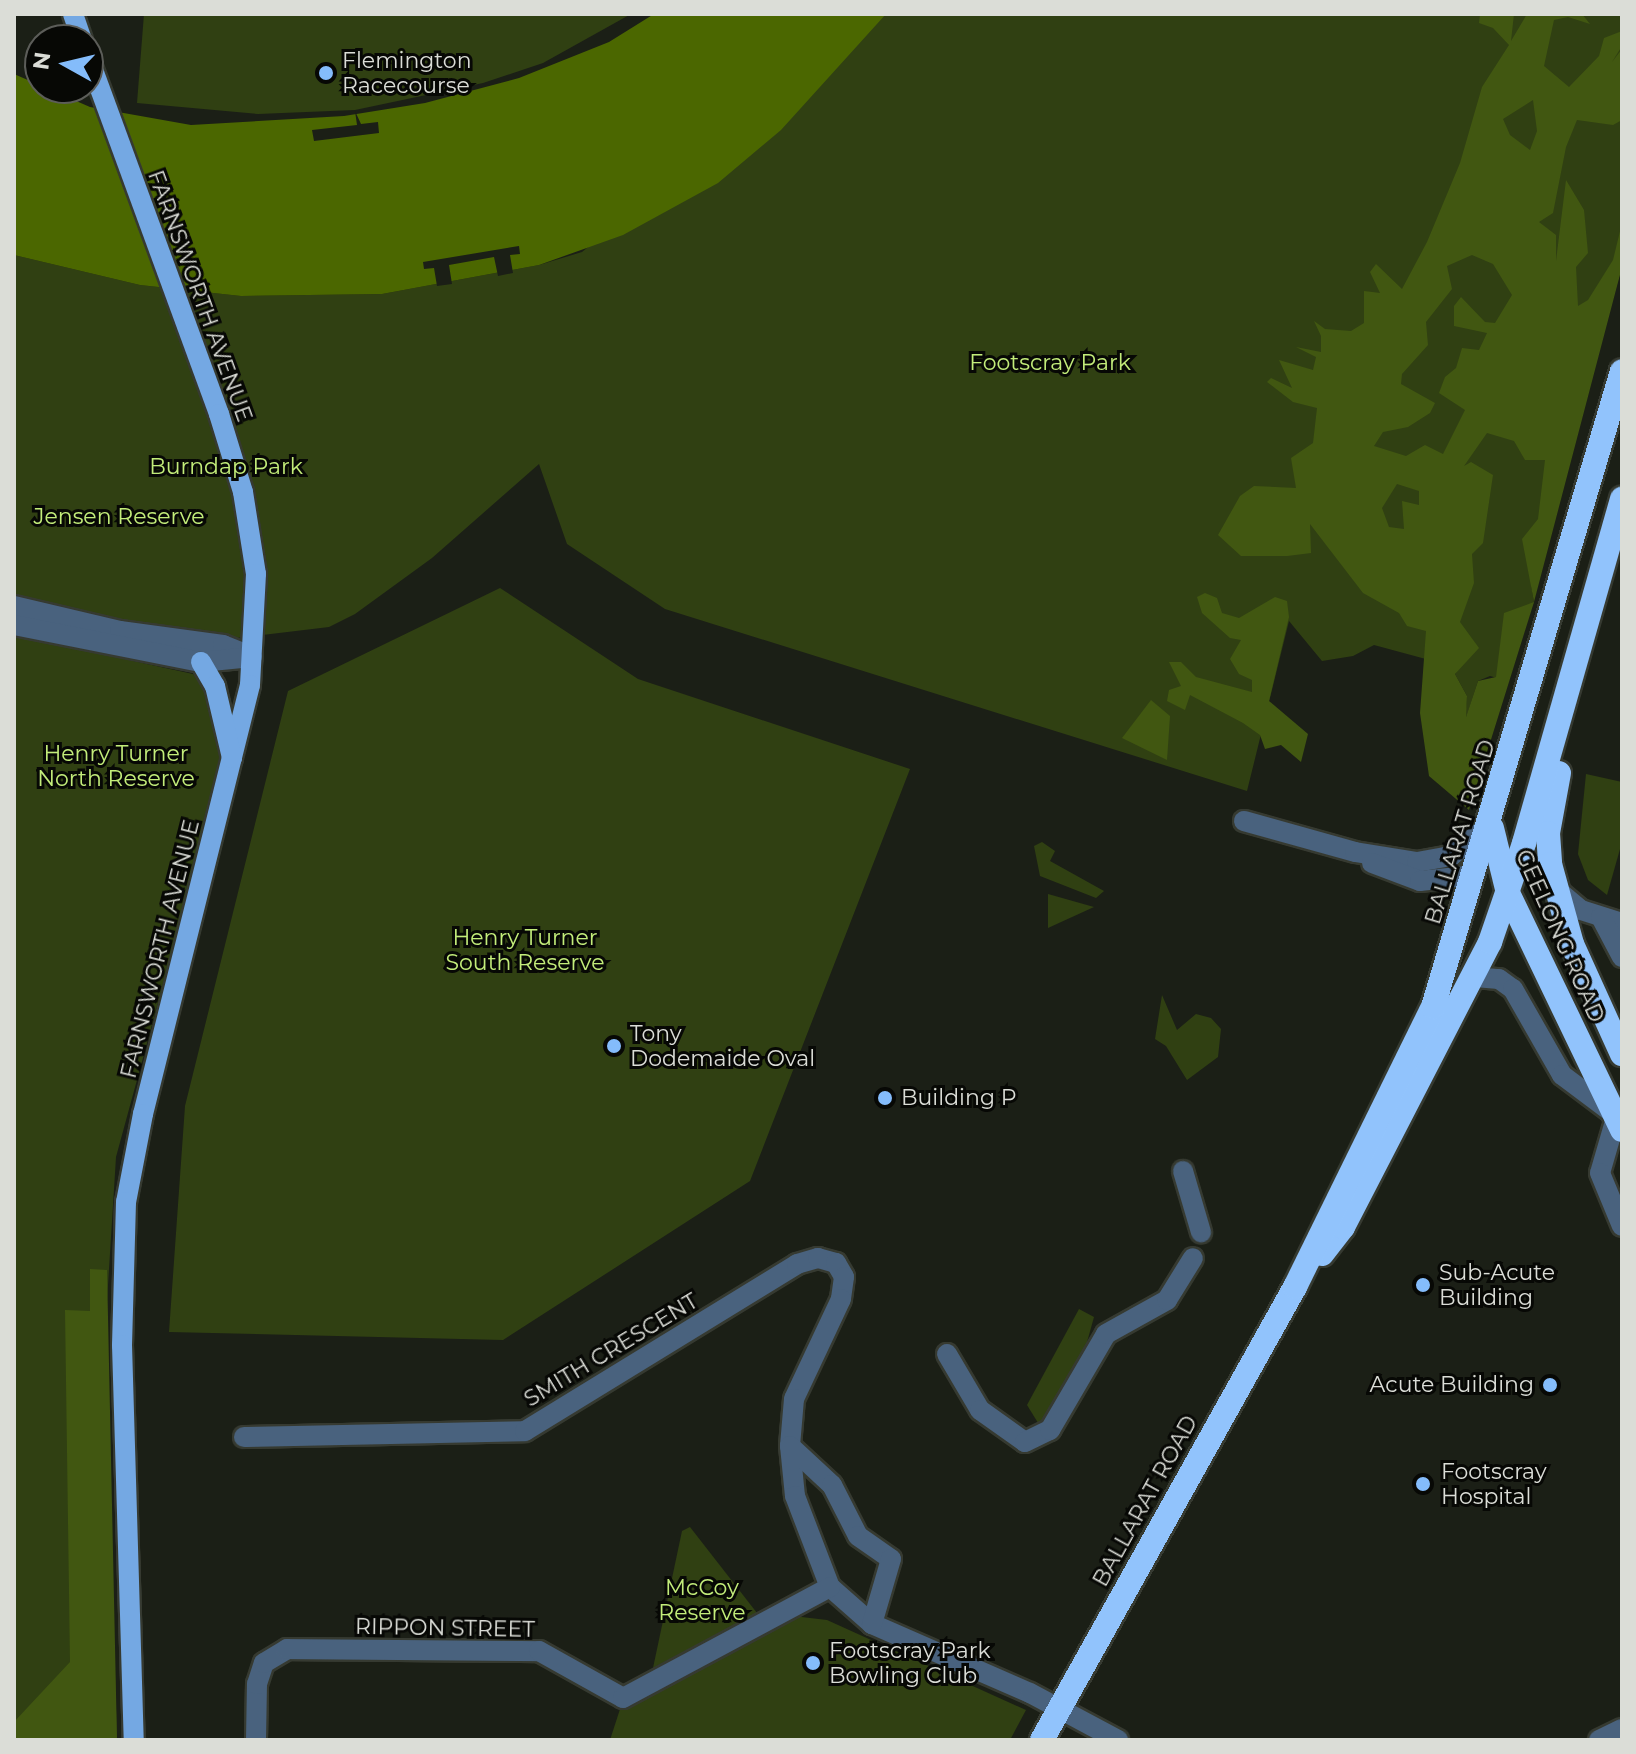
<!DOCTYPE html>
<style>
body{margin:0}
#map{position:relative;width:1636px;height:1754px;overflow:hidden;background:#1b1f16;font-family:Montserrat,sans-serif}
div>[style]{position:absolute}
.green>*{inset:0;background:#304012}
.forest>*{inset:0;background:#415711}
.water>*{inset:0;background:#4b6700}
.pier>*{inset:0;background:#1b1f16}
.roads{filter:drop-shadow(2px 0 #363a31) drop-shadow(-2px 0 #363a31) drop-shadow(0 2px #363a31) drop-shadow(0 -2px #363a31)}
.minor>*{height:20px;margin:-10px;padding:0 10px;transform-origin:10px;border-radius:10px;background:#49627e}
.major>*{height:20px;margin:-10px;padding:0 10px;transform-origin:10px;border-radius:10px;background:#74a8e3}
.highway>*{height:24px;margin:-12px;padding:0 12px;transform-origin:12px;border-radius:12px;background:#91c3fc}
.dots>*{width:22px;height:22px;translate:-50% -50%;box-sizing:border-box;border:4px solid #070805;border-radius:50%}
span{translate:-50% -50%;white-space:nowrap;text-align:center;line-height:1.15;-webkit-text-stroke:6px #070805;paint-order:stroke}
.poi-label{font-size:22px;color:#dbddd7}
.left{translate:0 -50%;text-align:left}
.right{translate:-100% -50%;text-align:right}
.street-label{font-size:22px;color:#dbddd7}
.park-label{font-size:22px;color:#c3ed7a}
.frame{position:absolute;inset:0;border:16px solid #dbddd7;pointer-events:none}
.north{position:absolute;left:24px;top:24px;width:80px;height:80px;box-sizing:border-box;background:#070805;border:2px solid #5c5d59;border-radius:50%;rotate:278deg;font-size:22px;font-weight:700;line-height:32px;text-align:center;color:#dbddd7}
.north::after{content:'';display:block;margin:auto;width:28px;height:36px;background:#84bcfb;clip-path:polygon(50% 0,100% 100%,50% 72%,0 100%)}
</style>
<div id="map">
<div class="green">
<div style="clip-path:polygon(144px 14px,631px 14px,543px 63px,483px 83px,355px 110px,258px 114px,137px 103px)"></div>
<div style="clip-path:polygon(873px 14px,1622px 14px,1622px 267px,1531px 585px,1534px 602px,1504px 680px,1490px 676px,1478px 681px,1465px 721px,1467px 696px,1455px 674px,1459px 668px,1374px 645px,1353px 656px,1322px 661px,1289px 621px,1247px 791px,665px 609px,567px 544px,539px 464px,432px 558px,355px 614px,329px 627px,228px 639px,67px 615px,14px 600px,14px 255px,140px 285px,241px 296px,382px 294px,539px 265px,582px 252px)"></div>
<div style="clip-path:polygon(500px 588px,638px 679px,910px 769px,750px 1181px,503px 1340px,169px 1332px,185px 1106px,288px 691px)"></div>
<div style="clip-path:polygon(14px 635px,193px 674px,205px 683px,221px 743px,220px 775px,116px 1157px,105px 1333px,117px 1740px,14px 1740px)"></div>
<div style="clip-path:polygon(1586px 774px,1622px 782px,1622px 842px,1607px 895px,1588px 880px,1578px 854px)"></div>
<div style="clip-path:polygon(1042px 842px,1055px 851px,1050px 861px,1104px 891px,1096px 898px,1040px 876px,1034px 846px)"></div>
<div style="clip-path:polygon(1048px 894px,1094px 907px,1048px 928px)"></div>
<div style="clip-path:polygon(1162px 995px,1177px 1030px,1196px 1014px,1211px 1018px,1221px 1029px,1218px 1057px,1187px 1080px,1166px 1046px,1155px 1039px)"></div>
<div style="clip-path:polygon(1079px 1309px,1094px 1317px,1084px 1353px,1043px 1431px,1027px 1405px)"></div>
<div style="clip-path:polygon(690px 1527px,757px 1613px,653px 1668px,682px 1531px)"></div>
<div style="clip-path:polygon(793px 1616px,827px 1620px,1026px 1710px,1010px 1740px,610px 1740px,621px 1706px)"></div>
</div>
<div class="forest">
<div style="clip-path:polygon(evenodd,1480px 14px,1514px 14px,1511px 41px,1527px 14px,1582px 14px,1590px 24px,1568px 17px,1554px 20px,1544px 66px,1569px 87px,1599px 56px,1604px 38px,1622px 31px,1622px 46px,1612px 62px,1622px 49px,1622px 120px,1613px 125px,1577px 120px,1566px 147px,1553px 213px,1539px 222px,1556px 235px,1556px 261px,1566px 180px,1584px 210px,1588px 253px,1576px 267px,1578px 306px,1588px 300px,1613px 260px,1622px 223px,1622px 267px,1534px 602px,1469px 810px,1429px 776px,1420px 713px,1426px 631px,1407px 626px,1399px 613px,1363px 593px,1310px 524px,1311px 553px,1287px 556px,1241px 556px,1218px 535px,1240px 496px,1254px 486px,1296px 488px,1291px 458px,1313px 443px,1317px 408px,1293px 402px,1267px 382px,1271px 378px,1292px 388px,1279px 360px,1313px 370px,1316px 357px,1296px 347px,1321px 352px,1321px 336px,1314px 321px,1325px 329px,1351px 331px,1364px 323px,1364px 291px,1380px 293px,1370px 272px,1376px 264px,1402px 289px,1427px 242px,1460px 163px,1482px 87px,1509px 45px,1493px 28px,1479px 23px,1480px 14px,1533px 100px,1537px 131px,1530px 150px,1510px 135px,1503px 119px,1533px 100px,1480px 14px,1472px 255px,1493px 264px,1512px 295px,1495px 323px,1485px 322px,1461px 297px,1454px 306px,1454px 326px,1487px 333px,1479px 350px,1462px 348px,1456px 368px,1445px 377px,1439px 393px,1465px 410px,1443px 454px,1425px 445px,1406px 456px,1374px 446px,1383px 432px,1408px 427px,1430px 413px,1435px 403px,1401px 384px,1402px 374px,1428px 345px,1426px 322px,1452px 289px,1447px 266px,1472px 255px,1480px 14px,1487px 433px,1514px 441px,1525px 460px,1545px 460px,1538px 519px,1522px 539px,1534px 602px,1504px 613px,1496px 677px,1478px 681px,1466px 717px,1467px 696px,1455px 674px,1479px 648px,1460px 622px,1474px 583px,1472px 554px,1483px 543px,1493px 475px,1471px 462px,1464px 466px,1487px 433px,1480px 14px,1397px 484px,1419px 491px,1419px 505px,1402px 501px,1404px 529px,1389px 527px,1382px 508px,1397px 484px)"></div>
<div style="clip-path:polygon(1205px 593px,1217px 598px,1222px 613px,1239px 618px,1275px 597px,1287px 601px,1289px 617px,1269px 701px,1308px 734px,1301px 762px,1281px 745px,1265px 749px,1260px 735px,1243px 723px,1190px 695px,1185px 710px,1167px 701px,1169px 690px,1181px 686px,1169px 662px,1181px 662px,1196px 677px,1252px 692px,1252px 680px,1239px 674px,1230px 659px,1241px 640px,1230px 638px,1202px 613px,1197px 597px)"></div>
<div style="clip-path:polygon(1151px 700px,1170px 716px,1167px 760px,1122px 738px)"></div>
<div style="clip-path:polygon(90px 1269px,107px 1270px,117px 1740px,14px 1740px,14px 1722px,70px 1662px,65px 1310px,90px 1311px)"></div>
</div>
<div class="water">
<div style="clip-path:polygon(654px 14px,886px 14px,781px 130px,718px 183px,623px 235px,539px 265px,382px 294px,241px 296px,140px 285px,14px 255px,14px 74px,90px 107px,191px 125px,344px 116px,425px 103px,519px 78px,609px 42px)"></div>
</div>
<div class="pier">
<div style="clip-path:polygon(355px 111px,361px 124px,378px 122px,379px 133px,314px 141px,312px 130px,357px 125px)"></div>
<div style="clip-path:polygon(519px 246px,520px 254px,510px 255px,513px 273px,498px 276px,494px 257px,449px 265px,452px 284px,437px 286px,434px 268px,424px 269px,423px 262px)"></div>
</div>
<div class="roads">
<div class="minor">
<div style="left:14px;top:606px;width:109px;rotate:13.3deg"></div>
<div style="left:120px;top:631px;width:104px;rotate:7.7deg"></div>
<div style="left:223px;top:645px;width:31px;rotate:22deg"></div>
<div style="left:14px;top:625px;width:191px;rotate:11.2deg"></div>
<div style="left:201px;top:662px;width:51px;rotate:-5.6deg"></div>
<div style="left:1244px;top:821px;width:115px;rotate:15.6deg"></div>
<div style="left:1355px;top:852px;width:63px;rotate:9.2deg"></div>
<div style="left:1417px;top:862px;width:35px;rotate:-10deg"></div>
<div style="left:1451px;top:856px;width:46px;rotate:-38.9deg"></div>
<div style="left:1372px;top:863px;width:51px;rotate:20.6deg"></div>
<div style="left:1420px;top:881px;width:54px;rotate:-6.3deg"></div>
<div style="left:1557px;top:890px;width:31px;rotate:40deg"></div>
<div style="left:1581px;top:910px;width:43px;rotate:17.6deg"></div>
<div style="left:1601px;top:917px;width:45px;rotate:62.3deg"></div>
<div style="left:1475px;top:977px;width:24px;rotate:5deg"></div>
<div style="left:1499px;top:979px;width:17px;rotate:36deg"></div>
<div style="left:1513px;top:989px;width:99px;rotate:60.3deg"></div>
<div style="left:1562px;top:1075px;width:65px;rotate:36.9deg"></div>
<div style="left:1616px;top:1118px;width:57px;rotate:106.2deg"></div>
<div style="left:1600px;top:1173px;width:57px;rotate:67.5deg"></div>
<div style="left:1183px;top:1171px;width:64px;rotate:73.6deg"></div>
<div style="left:947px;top:1354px;width:65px;rotate:59.5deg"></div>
<div style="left:980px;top:1410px;width:55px;rotate:35.4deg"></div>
<div style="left:1025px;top:1442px;width:28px;rotate:-26deg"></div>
<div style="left:1050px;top:1430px;width:111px;rotate:-59.7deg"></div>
<div style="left:1106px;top:1334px;width:70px;rotate:-29.1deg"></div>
<div style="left:1167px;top:1300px;width:49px;rotate:-58.2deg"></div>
<div style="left:244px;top:1437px;width:281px;rotate:-1.2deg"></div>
<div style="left:525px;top:1431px;width:319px;rotate:-31.5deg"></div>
<div style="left:797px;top:1264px;width:22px;rotate:-16deg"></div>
<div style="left:818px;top:1258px;width:19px;rotate:16deg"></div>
<div style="left:836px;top:1263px;width:16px;rotate:60deg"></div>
<div style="left:844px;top:1277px;width:22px;rotate:98deg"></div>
<div style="left:841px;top:1299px;width:110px;rotate:115.2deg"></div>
<div style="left:794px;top:1399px;width:47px;rotate:94.9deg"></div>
<div style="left:790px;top:1446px;width:50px;rotate:84.3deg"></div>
<div style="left:795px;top:1496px;width:97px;rotate:69deg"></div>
<div style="left:830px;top:1587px;width:56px;rotate:41.4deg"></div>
<div style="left:872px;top:1624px;width:172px;rotate:23.6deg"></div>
<div style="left:1030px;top:1693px;width:100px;rotate:28.1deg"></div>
<div style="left:790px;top:1446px;width:57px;rotate:42.9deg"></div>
<div style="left:832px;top:1485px;width:57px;rotate:63deg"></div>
<div style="left:858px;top:1536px;width:40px;rotate:34.9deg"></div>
<div style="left:891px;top:1559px;width:68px;rotate:106.3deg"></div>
<div style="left:256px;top:1740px;width:56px;rotate:-89deg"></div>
<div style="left:257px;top:1684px;width:22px;rotate:-72deg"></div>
<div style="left:264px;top:1663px;width:27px;rotate:-31deg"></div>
<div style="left:287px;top:1649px;width:252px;rotate:0.5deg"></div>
<div style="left:539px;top:1651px;width:96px;rotate:29.2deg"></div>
<div style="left:623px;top:1698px;width:235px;rotate:-28.2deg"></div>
<div style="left:1599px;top:1740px;width:25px;rotate:-26deg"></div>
</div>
<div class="major">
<div style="left:73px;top:14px;width:28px;rotate:71deg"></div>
<div style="left:88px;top:56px;width:381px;rotate:69.9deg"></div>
<div style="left:219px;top:414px;width:82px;rotate:72.9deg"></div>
<div style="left:243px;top:492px;width:83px;rotate:81deg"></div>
<div style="left:256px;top:574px;width:111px;rotate:93.1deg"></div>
<div style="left:250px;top:685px;width:442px;rotate:104deg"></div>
<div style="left:143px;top:1114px;width:90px;rotate:100.9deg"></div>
<div style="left:126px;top:1202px;width:143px;rotate:91.6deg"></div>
<div style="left:122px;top:1345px;width:395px;rotate:88.3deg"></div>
<div style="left:201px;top:662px;width:28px;rotate:60deg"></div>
<div style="left:215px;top:686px;width:74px;rotate:76.7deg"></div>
</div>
<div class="highway">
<div style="left:1559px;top:773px;width:61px;rotate:100.4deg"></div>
<div style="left:1548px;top:833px;width:31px;rotate:86deg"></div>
<div style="left:1550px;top:864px;width:83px;rotate:74.6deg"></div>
<div style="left:1572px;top:944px;width:121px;rotate:65.6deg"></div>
<div style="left:1492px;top:828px;width:67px;rotate:76.2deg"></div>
<div style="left:1508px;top:893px;width:263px;rotate:64.3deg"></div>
<div style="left:1322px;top:1254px;width:34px;rotate:-52deg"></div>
<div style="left:1343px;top:1227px;width:321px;rotate:-62.7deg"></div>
<div style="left:1490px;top:942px;width:105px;rotate:-71deg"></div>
<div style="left:1524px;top:843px;width:358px;rotate:-74.1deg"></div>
<div style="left:1042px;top:1740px;width:519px;rotate:-60.82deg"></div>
<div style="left:1295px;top:1287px;width:312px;rotate:-63.8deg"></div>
<div style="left:1433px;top:1007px;width:663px;rotate:-73.45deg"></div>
</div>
</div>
<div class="dots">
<div style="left:326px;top:73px;background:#84bcfb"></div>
<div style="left:614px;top:1046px;background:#84bcfb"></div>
<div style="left:885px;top:1098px;background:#84bcfb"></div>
<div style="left:1423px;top:1285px;background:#84bcfb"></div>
<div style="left:1550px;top:1385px;background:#84bcfb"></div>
<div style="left:1423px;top:1484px;background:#84bcfb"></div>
<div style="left:813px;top:1663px;background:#84bcfb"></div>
</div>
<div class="poi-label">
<span class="left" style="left:342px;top:73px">Flemington<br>Racecourse</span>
<span class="left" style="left:630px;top:1046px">Tony<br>Dodemaide Oval</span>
<span class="left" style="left:901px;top:1098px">Building P</span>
<span class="left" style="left:1439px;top:1285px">Sub-Acute<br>Building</span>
<span class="right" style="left:1534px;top:1385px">Acute Building</span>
<span class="left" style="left:1441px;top:1484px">Footscray<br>Hospital</span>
<span class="left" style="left:829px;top:1663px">Footscray Park<br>Bowling Club</span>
</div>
<div class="street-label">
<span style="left:200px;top:296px;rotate:70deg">FARNSWORTH AVENUE</span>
<span style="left:1460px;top:832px;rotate:-73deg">BALLARAT ROAD</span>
<span style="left:1560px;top:936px;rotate:66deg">GEELONG ROAD</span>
<span style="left:160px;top:949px;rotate:-76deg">FARNSWORTH AVENUE</span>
<span style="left:611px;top:1350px;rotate:-31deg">SMITH CRESCENT</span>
<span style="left:1145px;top:1501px;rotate:-61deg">BALLARAT ROAD</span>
<span style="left:445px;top:1628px;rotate:1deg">RIPPON STREET</span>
</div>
<div class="park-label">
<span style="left:1050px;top:363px">Footscray Park</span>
<span style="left:226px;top:467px">Burndap Park</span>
<span style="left:119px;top:517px">Jensen Reserve</span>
<span style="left:116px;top:766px">Henry Turner<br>North Reserve</span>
<span style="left:525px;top:950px">Henry Turner<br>South Reserve</span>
<span style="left:702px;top:1600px">McCoy<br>Reserve</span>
</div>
<div class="frame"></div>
<div class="north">N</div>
</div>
